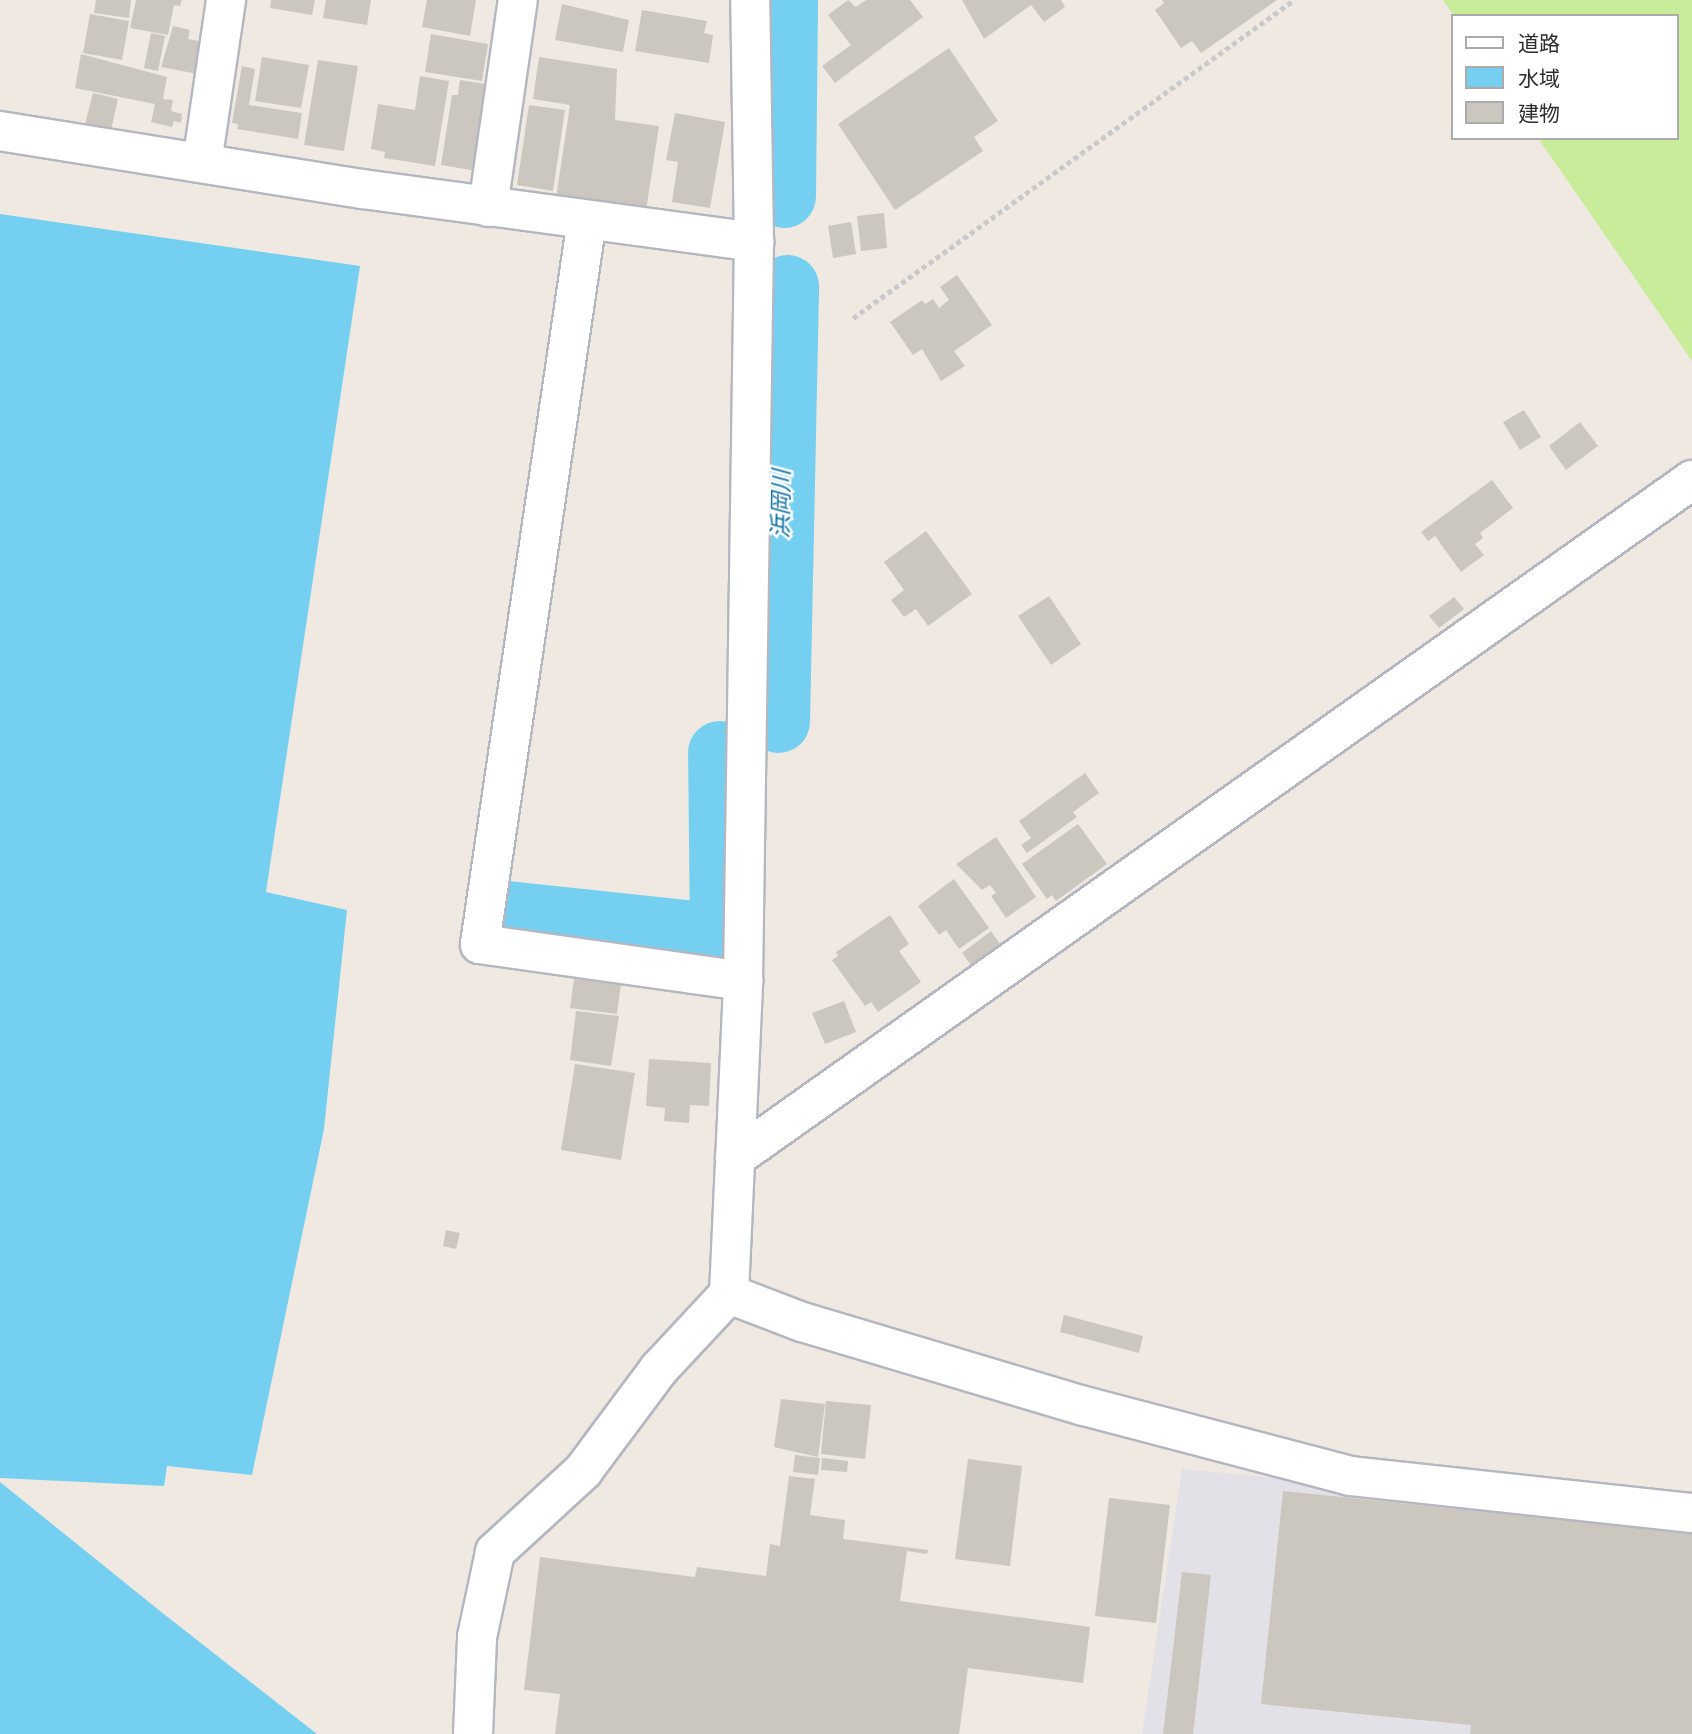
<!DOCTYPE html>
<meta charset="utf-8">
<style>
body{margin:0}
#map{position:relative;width:1692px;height:1734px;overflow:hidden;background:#efe9e1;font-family:"Source Sans 3","Noto Sans JP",sans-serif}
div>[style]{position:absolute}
.industrial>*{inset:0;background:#e3e1e8}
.pitch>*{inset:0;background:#c9ec9a}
.water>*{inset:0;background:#75cff0}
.river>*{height:63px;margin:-31.5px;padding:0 31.5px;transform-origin:31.5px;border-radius:31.5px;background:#75cff0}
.building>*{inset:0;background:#cbc7bf}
.path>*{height:4.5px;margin-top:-2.25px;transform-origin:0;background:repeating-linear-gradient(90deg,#c9c9c9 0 5px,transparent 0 8.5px)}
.roads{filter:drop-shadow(2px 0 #b4b7c1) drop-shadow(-2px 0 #b4b7c1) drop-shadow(0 2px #b4b7c1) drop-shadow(0 -2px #b4b7c1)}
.minor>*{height:38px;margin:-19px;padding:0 19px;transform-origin:19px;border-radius:19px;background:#fff}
span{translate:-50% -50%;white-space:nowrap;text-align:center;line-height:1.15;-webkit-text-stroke:5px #fff;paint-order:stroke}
.water-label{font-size:23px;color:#0d6fa3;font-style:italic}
.legend{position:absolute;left:1451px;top:14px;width:228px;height:126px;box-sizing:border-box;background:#fff;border:2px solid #ababab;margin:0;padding:9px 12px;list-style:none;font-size:21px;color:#2e2e2e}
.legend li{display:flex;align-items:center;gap:14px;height:35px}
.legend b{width:35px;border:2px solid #ababab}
</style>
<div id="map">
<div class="industrial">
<div style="clip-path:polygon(1182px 1469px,1692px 1517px,1692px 1734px,1142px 1734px)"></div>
</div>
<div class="pitch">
<div style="clip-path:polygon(1443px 0,1692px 0,1692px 361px,1538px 138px,1676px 138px,1676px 16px,1454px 16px)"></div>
</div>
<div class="water">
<div style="clip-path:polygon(0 214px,360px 266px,266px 892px,347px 910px,324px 1129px,252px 1475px,167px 1466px,164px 1486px,0 1478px)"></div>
<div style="clip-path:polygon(0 1482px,160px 1611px,317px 1734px,0 1734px)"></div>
</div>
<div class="river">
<div style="left:784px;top:196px;width:196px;rotate:-89.4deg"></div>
<div style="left:778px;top:721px;width:435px;rotate:-88.8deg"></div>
<div style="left:507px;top:912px;width:215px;rotate:6.1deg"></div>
<div style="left:721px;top:935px;width:183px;rotate:-90.6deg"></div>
</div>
<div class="building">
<div style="clip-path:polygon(96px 0,131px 0,129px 18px,94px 13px)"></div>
<div style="clip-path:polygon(136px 0,182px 0,180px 6px,174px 5px,168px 35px,130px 28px)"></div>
<div style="clip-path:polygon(271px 0,315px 0,312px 15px,270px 8px)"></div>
<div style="clip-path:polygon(326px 0,371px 0,367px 25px,323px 18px)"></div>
<div style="clip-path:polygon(427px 0,476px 0,470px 36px,422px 27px)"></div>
<div style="clip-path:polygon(848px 0,856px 7px,866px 0,910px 0,923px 17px,835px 83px,822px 66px,851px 45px,828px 15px)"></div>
<div style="clip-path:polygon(962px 0,1061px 0,1065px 7px,1044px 22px,1031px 5px,984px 39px)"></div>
<div style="clip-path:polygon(1162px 0,1277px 0,1201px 53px,1192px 41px,1181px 48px,1155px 10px,1164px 3px)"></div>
<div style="clip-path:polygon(562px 4px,629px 20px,623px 52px,555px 40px)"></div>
<div style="clip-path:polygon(642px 10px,707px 21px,704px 33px,713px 35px,709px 63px,635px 51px)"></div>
<div style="clip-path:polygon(90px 14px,129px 21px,122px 60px,83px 53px)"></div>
<div style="clip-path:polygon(173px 26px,190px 30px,188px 39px,209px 43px,203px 75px,161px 67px)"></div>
<div style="clip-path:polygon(151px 33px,165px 36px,158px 71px,144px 68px)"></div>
<div style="clip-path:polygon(431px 34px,488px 44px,482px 81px,425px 72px)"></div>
<div style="clip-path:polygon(949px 48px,998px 121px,974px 137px,983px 151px,895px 210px,838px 124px)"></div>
<div style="clip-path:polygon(81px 54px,167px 77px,163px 99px,173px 100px,171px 111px,182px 114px,181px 123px,174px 121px,172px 127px,151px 122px,155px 104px,75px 88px)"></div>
<div style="clip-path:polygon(262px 57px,309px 65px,301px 108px,255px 101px)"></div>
<div style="clip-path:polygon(539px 57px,617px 69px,615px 120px,659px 126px,646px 211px,556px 198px,570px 105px,533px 99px)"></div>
<div style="clip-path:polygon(318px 60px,358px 66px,344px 151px,304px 145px)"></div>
<div style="clip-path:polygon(242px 66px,255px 69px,249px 105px,302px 113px,298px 139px,237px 129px,238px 124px,232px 123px)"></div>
<div style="clip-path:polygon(420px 76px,449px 81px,435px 166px,384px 158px,385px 152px,371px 149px,378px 104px,415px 110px)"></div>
<div style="clip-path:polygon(460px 80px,498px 86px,477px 171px,441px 165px,452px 95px,458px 95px)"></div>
<div style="clip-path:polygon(93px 93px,118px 99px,111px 130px,85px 124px)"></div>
<div style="clip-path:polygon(529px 105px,565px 110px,553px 191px,517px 185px)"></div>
<div style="clip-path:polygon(675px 113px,725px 122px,710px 208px,672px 202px,678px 162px,666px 160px)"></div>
<div style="clip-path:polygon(884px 213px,887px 248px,861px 251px,857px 216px)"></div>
<div style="clip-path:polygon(851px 222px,856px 254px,833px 258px,828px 226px)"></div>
<div style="clip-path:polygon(957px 275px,992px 325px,954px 351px,965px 366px,941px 381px,922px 349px,913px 355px,890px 322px,922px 300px,925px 304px,933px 299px,939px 308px,949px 300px,940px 287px)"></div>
<div style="clip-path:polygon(1524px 410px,1541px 437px,1520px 450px,1503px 422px)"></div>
<div style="clip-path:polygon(1580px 422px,1598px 446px,1566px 470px,1549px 446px)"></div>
<div style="clip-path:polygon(1492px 480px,1513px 508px,1480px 533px,1483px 538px,1475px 544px,1484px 555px,1461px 572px,1435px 536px,1428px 541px,1421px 532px)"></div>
<div style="clip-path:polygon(926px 531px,972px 594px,928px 626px,916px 609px,904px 617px,891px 600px,904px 590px,884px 562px)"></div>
<div style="clip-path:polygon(1049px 596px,1081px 644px,1051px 665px,1018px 616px)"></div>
<div style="clip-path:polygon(1454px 597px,1464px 609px,1439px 628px,1429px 616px)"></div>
<div style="clip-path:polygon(1085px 773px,1099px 793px,1073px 812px,1077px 817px,1027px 853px,1021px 845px,1031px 838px,1019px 821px)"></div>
<div style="clip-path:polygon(1078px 824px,1107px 864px,1056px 901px,1052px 895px,1047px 899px,1022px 864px)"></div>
<div style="clip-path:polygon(996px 837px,1036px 897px,1006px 918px,991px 896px,996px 893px,990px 885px,982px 890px,956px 864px)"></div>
<div style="clip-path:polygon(954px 879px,989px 928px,959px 949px,946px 930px,939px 935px,918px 906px)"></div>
<div style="clip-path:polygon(890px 915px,909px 944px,899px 951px,921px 982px,878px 1012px,871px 1002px,865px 1006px,832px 960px,838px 956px,836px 952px)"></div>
<div style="clip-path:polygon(991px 931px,1000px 944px,971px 965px,962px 953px)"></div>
<div style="clip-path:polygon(574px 979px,621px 984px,617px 1014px,570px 1008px)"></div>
<div style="clip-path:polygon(844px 1001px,856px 1032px,825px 1044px,812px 1013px)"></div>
<div style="clip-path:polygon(576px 1011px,619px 1016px,611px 1066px,570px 1060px)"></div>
<div style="clip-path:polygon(649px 1059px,711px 1063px,709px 1106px,690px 1105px,689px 1123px,664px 1121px,665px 1108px,646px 1106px)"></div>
<div style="clip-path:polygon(575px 1064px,635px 1073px,621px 1160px,561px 1150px)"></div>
<div style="clip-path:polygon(446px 1230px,460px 1233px,456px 1249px,443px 1246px)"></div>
<div style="clip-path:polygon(1064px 1315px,1143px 1336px,1139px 1353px,1060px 1332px)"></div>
<div style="clip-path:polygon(781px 1399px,825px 1404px,818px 1457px,774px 1447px)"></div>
<div style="clip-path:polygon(826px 1401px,871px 1405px,865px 1459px,821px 1454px)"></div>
<div style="clip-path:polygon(795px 1455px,820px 1458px,818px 1475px,793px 1472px)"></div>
<div style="clip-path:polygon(822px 1458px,848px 1461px,847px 1472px,821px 1470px)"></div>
<div style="clip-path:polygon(968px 1459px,1022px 1466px,1010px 1566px,955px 1559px)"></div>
<div style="clip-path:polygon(789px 1476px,815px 1479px,810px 1515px,845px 1520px,843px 1539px,928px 1550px,927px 1554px,907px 1551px,900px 1601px,1090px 1627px,1083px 1683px,968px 1668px,959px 1734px,555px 1734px,560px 1694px,524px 1690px,540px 1557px,695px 1577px,697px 1567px,766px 1576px,770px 1544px,780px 1546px)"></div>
<div style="clip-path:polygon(1283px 1491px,1692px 1533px,1692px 1734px,1470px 1734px,1471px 1725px,1261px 1704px)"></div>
<div style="clip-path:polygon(1109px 1498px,1170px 1505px,1156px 1623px,1095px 1616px)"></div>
<div style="clip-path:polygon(1182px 1572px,1211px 1575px,1193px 1734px,1163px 1734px)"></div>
</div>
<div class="path">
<div style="left:853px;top:318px;width:544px;rotate:-35.79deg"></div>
</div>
<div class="roads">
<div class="minor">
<div style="left:0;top:131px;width:368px;rotate:9.1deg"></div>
<div style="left:363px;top:189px;width:395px;rotate:7.7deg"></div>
<div style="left:202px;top:163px;width:165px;rotate:-81.6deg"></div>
<div style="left:488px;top:207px;width:209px;rotate:-81.8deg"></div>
<div style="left:587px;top:220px;width:732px;rotate:98.41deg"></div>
<div style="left:480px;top:944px;width:266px;rotate:8deg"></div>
<div style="left:735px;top:1158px;width:1173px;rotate:-35.32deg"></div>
<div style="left:729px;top:1294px;width:78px;rotate:21deg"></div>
<div style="left:802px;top:1322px;width:294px;rotate:16.6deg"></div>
<div style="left:1084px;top:1406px;width:275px;rotate:14.7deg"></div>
<div style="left:1350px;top:1476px;width:344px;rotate:6.2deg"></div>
<div style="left:473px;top:1734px;width:97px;rotate:-87.6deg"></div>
<div style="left:477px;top:1637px;width:87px;rotate:-78deg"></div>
<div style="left:495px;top:1552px;width:120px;rotate:-42.6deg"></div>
<div style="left:583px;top:1471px;width:127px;rotate:-53.3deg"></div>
<div style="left:659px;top:1369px;width:103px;rotate:-47deg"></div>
<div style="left:729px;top:1294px;width:313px;rotate:-87.4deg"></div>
<div style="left:743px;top:981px;width:739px;rotate:-89.15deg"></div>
<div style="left:754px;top:242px;width:242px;rotate:-90.9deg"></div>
</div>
</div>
<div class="water-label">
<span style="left:782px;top:504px;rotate:-89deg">浜岡川</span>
</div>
<ul class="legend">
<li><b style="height:9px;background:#fff"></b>道路</li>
<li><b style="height:19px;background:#75cff0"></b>水域</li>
<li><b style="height:19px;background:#cbc7bf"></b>建物</li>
</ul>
</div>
